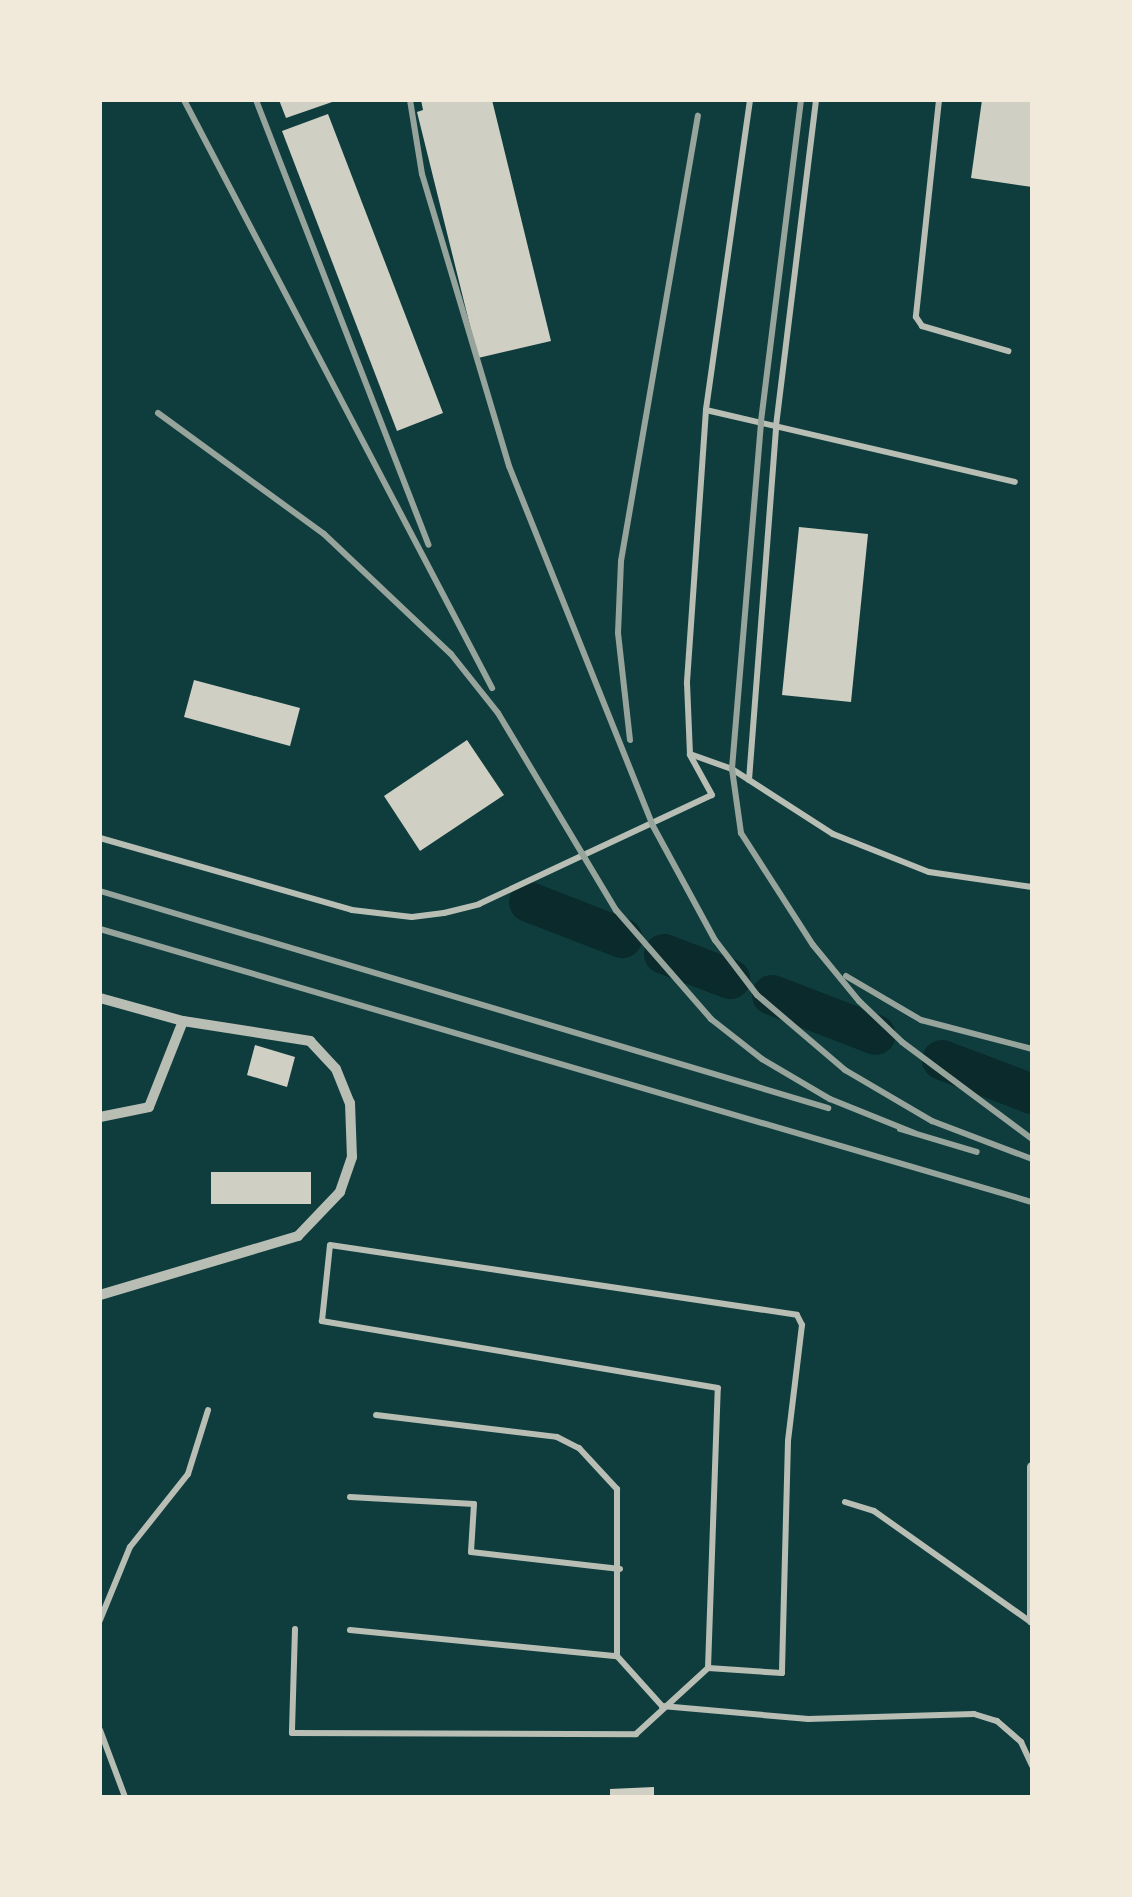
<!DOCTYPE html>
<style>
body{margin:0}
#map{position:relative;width:1132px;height:1897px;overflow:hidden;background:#0f3d3e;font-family:Montserrat,sans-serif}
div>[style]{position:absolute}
.river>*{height:40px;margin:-20px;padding:0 20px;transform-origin:20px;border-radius:20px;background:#0a2a2b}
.building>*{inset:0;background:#cfcfc3}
.service>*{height:6px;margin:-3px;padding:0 3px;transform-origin:3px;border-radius:3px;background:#b8beb3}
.minor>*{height:10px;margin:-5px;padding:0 5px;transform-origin:5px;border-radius:5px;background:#b8beb3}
.rail>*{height:6px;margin:-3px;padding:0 3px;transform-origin:3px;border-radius:3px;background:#97a49c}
span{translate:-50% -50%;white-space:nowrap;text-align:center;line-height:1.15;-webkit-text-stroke:8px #f1e9da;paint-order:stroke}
.frame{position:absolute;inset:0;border:102px solid #f1e9da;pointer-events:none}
</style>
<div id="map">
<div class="river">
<div style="left:529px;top:902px;width:100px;rotate:21.2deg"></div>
<div style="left:664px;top:954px;width:71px;rotate:20.7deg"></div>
<div style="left:772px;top:995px;width:111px;rotate:21deg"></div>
<div style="left:942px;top:1060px;width:96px;rotate:20.7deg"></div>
</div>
<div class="building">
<div style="clip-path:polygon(279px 100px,334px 100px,335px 101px,286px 118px)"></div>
<div style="clip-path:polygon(421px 100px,492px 100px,551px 341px,478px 358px,417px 112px,423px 110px)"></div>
<div style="clip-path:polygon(982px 100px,1032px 100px,1032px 187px,971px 178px)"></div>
<div style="clip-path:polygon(328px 114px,443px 413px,397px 431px,282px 131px)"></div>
<div style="clip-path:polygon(799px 527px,868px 534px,851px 702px,782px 695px)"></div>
<div style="clip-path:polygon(194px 680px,300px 708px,290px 746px,184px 717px)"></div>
<div style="clip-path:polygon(467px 740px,504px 795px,420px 851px,384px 796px)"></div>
<div style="clip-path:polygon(255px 1045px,295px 1057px,287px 1087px,247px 1075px)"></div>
<div style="clip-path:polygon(211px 1172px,311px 1172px,311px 1204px,211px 1204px)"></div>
<div style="clip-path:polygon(654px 1787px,654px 1797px,610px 1797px,610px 1789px)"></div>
</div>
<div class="service">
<div style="left:750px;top:100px;width:313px;rotate:98.1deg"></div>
<div style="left:706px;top:410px;width:274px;rotate:94deg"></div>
<div style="left:687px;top:683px;width:71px;rotate:87.6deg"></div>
<div style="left:690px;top:754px;width:45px;rotate:19.7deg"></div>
<div style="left:732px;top:769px;width:120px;rotate:32.8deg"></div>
<div style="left:833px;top:834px;width:103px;rotate:21.6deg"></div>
<div style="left:929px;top:872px;width:104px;rotate:8.3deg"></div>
<div style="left:939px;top:100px;width:218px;rotate:96.1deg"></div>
<div style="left:916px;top:317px;width:11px;rotate:56deg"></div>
<div style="left:922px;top:326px;width:90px;rotate:16.2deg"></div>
<div style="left:706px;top:410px;width:317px;rotate:13.1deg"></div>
<div style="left:749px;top:780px;width:355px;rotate:-85.6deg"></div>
<div style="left:776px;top:426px;width:328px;rotate:-83deg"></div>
<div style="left:100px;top:838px;width:262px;rotate:15.9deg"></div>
<div style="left:352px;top:910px;width:60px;rotate:6.7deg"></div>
<div style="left:412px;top:917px;width:32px;rotate:-7deg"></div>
<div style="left:444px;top:913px;width:36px;rotate:-14deg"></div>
<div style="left:479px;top:904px;width:257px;rotate:-25.1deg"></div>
<div style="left:712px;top:795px;width:46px;rotate:-118.8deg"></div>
<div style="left:376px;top:1415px;width:182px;rotate:6.9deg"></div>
<div style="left:557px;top:1437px;width:25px;rotate:27deg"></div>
<div style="left:579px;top:1448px;width:56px;rotate:47.2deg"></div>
<div style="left:617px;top:1489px;width:167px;rotate:90deg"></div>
<div style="left:617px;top:1656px;width:67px;rotate:48deg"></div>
<div style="left:662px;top:1706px;width:147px;rotate:5.1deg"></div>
<div style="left:808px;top:1719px;width:166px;rotate:-1.7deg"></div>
<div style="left:974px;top:1714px;width:24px;rotate:17deg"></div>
<div style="left:997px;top:1721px;width:32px;rotate:41deg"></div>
<div style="left:1021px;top:1742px;width:26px;rotate:65deg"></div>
<div style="left:350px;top:1497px;width:124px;rotate:3.2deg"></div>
<div style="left:474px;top:1504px;width:48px;rotate:93.6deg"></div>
<div style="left:471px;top:1552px;width:150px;rotate:6.5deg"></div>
<div style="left:845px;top:1502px;width:30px;rotate:17deg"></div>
<div style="left:874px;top:1511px;width:194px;rotate:35.3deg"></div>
<div style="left:100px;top:1620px;width:79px;rotate:-67.7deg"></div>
<div style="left:130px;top:1547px;width:93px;rotate:-51.5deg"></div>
<div style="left:188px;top:1474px;width:67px;rotate:-72.6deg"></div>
<div style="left:295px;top:1629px;width:104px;rotate:91.7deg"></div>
<div style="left:292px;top:1733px;width:344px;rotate:0.2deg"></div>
<div style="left:636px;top:1734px;width:98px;rotate:-42.5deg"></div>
<div style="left:708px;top:1668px;width:280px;rotate:-88deg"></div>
<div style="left:718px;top:1388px;width:402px;rotate:-170.4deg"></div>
<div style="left:322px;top:1321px;width:76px;rotate:-84deg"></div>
<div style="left:330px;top:1245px;width:472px;rotate:8.5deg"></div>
<div style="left:797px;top:1315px;width:11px;rotate:63deg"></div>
<div style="left:802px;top:1325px;width:117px;rotate:96.9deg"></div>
<div style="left:788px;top:1441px;width:232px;rotate:91.5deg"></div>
<div style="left:782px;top:1673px;width:74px;rotate:-176.1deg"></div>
<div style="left:350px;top:1630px;width:268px;rotate:5.6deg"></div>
<div style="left:100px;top:1730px;width:72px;rotate:69.5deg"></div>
</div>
<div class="minor">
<div style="left:100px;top:998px;width:86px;rotate:15.5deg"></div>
<div style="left:183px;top:1021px;width:129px;rotate:8.9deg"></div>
<div style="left:310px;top:1041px;width:38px;rotate:47deg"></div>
<div style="left:336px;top:1069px;width:37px;rotate:68deg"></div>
<div style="left:350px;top:1103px;width:54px;rotate:87.9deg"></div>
<div style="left:352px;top:1157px;width:37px;rotate:109deg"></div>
<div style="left:340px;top:1192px;width:61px;rotate:133.7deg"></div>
<div style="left:298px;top:1236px;width:207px;rotate:163.4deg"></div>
<div style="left:100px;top:1117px;width:50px;rotate:-11.5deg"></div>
<div style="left:149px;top:1107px;width:92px;rotate:-68.4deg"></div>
<div style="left:1032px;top:1467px;width:154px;rotate:90deg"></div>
</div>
<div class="rail">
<div style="left:184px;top:100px;width:664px;rotate:62.35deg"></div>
<div style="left:256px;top:100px;width:477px;rotate:68.8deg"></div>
<div style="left:410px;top:100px;width:75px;rotate:80.8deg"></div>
<div style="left:422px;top:174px;width:305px;rotate:73.4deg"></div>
<div style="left:509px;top:466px;width:388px;rotate:68.2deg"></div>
<div style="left:653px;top:826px;width:130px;rotate:61.5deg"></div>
<div style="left:715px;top:940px;width:69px;rotate:52.6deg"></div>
<div style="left:757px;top:995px;width:116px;rotate:40.4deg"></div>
<div style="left:845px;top:1070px;width:101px;rotate:30.4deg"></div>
<div style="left:932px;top:1121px;width:107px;rotate:20.8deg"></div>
<div style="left:801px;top:100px;width:325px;rotate:97.1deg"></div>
<div style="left:761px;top:423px;width:347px;rotate:94.8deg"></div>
<div style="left:732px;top:769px;width:65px;rotate:82deg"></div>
<div style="left:741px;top:833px;width:133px;rotate:57.3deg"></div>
<div style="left:813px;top:945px;width:72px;rotate:50.6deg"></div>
<div style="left:859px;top:1001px;width:59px;rotate:43.6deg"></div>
<div style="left:902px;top:1042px;width:162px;rotate:36.7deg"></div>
<div style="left:158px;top:413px;width:205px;rotate:36.1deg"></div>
<div style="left:324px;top:534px;width:175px;rotate:43.4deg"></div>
<div style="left:451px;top:654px;width:75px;rotate:51.5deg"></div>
<div style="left:498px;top:713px;width:230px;rotate:59.1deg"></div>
<div style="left:616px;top:910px;width:145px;rotate:48.9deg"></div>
<div style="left:711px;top:1019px;width:65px;rotate:38.1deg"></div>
<div style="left:762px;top:1059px;width:79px;rotate:30.5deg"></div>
<div style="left:830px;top:1099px;width:91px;rotate:22deg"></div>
<div style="left:630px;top:740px;width:108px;rotate:-96.4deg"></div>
<div style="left:618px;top:633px;width:72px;rotate:-87.6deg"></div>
<div style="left:621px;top:561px;width:452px;rotate:-80.2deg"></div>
<div style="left:100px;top:891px;width:760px;rotate:16.6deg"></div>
<div style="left:100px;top:929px;width:971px;rotate:16.33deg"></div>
<div style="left:846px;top:976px;width:87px;rotate:30.4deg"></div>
<div style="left:921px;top:1020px;width:115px;rotate:14.6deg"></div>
<div style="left:900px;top:1129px;width:80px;rotate:16.6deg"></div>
</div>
<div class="frame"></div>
</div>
